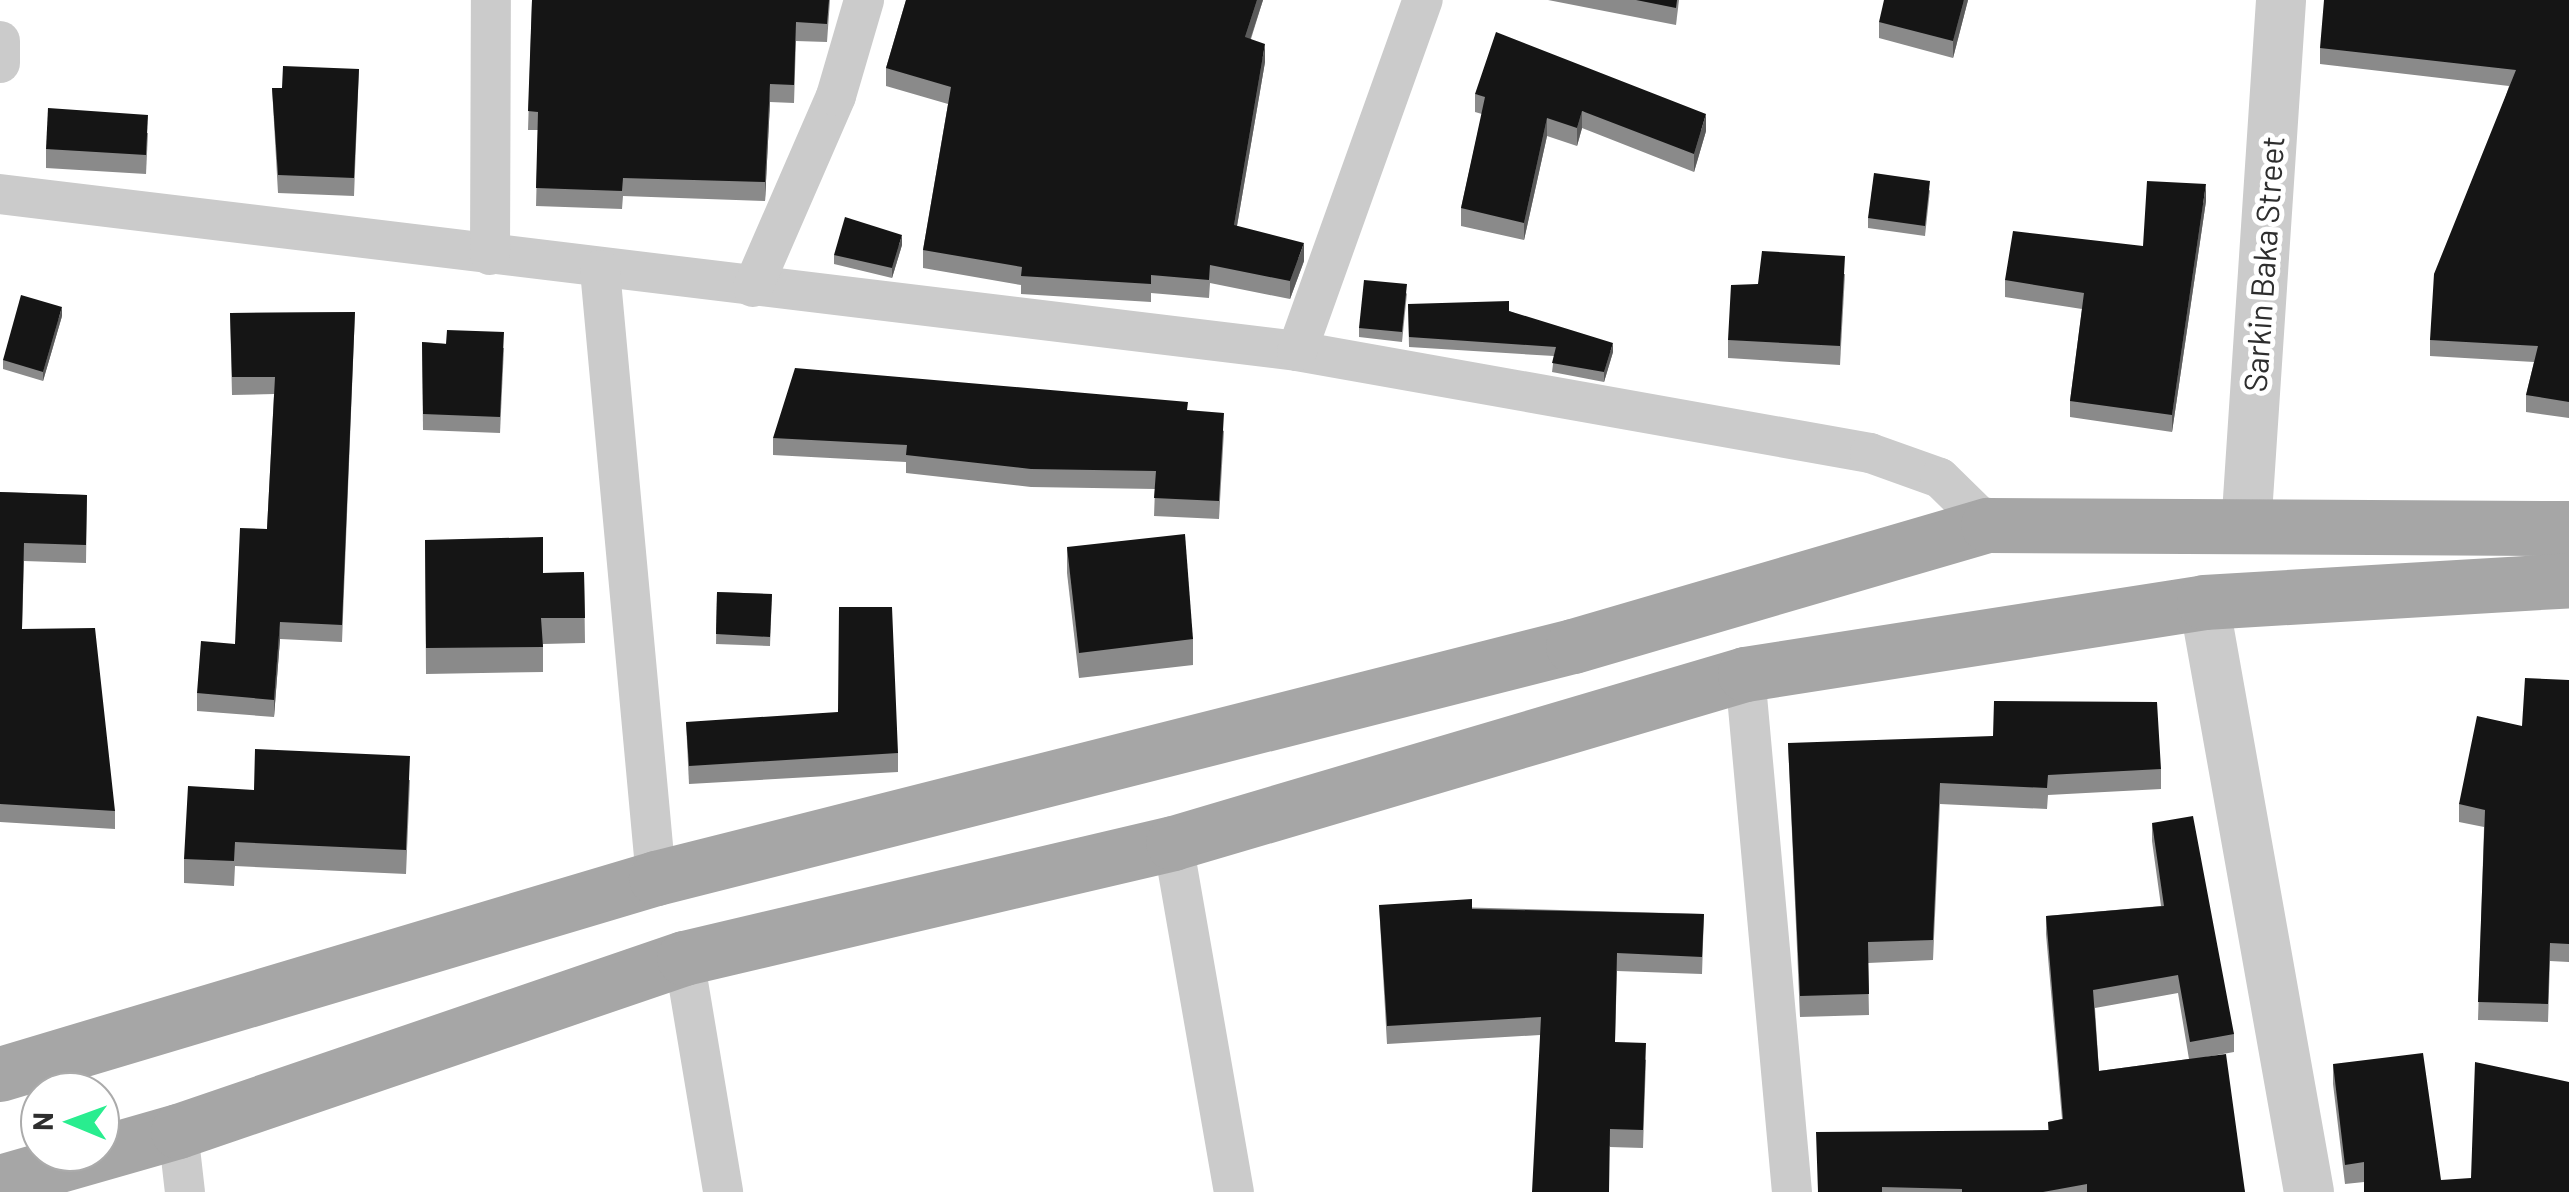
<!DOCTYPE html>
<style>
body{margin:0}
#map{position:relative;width:2569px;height:1192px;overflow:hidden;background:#fff;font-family:Barlow,sans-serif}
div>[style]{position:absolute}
.minor>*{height:40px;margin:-20px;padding:0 20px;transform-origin:20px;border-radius:20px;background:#cbcbcb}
.tertiary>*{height:50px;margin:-25px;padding:0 25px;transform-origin:25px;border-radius:25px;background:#cbcbcb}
.primary>*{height:55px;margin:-27.5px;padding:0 27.5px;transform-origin:27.5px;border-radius:27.5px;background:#a6a6a6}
.wall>*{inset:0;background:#8a8a8a}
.shaded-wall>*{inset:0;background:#5b5b5b}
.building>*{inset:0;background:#151515}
span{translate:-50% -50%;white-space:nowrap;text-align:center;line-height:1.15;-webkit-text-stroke:10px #fff;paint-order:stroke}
.street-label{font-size:32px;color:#2e2e2e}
.north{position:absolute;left:20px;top:1072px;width:100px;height:100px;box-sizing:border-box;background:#fff;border:2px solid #ababab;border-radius:50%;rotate:271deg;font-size:28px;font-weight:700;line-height:40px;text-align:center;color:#2e2e2e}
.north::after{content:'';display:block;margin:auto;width:35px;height:45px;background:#29ed8f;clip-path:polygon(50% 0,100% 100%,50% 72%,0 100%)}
</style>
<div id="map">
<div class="minor">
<div style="left:0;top:41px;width:22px;rotate:90deg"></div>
<div style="left:0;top:194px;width:1306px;rotate:6.9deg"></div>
<div style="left:1297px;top:351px;width:582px;rotate:10.09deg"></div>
<div style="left:1870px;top:453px;width:74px;rotate:19.7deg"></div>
<div style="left:1940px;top:478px;width:67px;rotate:44.4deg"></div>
<div style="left:490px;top:255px;width:255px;rotate:-89.8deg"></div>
<div style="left:600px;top:270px;width:611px;rotate:84.74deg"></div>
<div style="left:753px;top:287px;width:208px;rotate:-66.5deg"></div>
<div style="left:836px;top:96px;width:100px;rotate:-73.7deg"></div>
<div style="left:1297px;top:351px;width:373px;rotate:-70.3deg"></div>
<div style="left:1745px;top:674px;width:520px;rotate:84.82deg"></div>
<div style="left:1173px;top:843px;width:354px;rotate:80.1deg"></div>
<div style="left:684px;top:958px;width:237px;rotate:80.5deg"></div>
<div style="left:178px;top:1131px;width:61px;rotate:83.5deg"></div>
</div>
<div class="tertiary">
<div style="left:2246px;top:529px;width:530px;rotate:-86.21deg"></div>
<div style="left:2204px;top:602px;width:599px;rotate:79.91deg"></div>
</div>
<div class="primary">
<div style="left:0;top:1074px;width:685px;rotate:-16.64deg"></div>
<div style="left:656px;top:878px;width:946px;rotate:-14.2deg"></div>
<div style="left:1573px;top:646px;width:432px;rotate:-16.3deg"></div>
<div style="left:1988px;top:525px;width:581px;rotate:0.3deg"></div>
<div style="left:0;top:1182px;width:185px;rotate:-16deg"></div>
<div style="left:178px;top:1131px;width:535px;rotate:-18.88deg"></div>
<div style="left:684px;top:958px;width:502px;rotate:-13.23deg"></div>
<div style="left:1173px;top:843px;width:596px;rotate:-16.46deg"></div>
<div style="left:1745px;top:674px;width:465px;rotate:-8.9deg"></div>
<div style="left:2204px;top:602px;width:366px;rotate:-3.4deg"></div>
</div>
<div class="wall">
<div style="clip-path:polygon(532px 0,830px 0,827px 42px,796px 41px,794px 103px,770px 102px,765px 201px,623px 196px,622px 209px,536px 206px,538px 130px,528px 130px)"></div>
<div style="clip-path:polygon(906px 0,1263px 0,1251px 39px,1265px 62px,1237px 226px,1304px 261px,1290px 299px,1210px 283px,1209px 298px,1151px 293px,1151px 302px,1021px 294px,1021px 285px,923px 268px,923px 250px,948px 104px,886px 86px,886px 68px)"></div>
<div style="clip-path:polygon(1548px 0,1679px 0,1676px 25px)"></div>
<div style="clip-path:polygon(1968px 0,1953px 58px,1879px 38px,1879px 22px)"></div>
<div style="clip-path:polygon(2569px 0,2569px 418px,2526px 412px,2526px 395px,2534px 362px,2430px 356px,2430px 340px,2509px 86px,2320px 64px,2320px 48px)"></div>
<div style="clip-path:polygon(359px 69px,354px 196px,278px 193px,272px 88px,282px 88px)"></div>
<div style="clip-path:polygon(1475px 94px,1706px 131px,1694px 172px,1582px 128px,1577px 146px,1547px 136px,1524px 240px,1461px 226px,1461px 208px,1482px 114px,1475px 112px)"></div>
<div style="clip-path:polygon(148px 133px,146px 174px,46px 168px,46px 149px)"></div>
<div style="clip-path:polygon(1930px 190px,1925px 236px,1868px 228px,1868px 218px)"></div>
<div style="clip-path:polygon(2206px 201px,2172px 432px,2070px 417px,2070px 401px,2082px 309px,2005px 297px,2005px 280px,2143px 246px)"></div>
<div style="clip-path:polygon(902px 245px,892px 278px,834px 264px,834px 255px)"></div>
<div style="clip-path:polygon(1845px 274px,1840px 365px,1728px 358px,1728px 340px,1758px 284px)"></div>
<div style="clip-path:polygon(1407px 293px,1402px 342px,1359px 337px,1359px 328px)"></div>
<div style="clip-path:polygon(1408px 304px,1509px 311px,1613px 352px,1604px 382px,1552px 372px,1554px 356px,1409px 347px)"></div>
<div style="clip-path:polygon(355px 312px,342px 642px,280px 639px,274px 717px,197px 711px,197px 693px,235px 644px,267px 529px,274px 394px,232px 395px,230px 313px)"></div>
<div style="clip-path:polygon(62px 316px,43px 381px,3px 369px,3px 360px)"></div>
<div style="clip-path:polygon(422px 342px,504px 348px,500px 433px,423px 430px)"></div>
<div style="clip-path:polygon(1188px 410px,1224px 431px,1219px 519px,1154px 516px,1155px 489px,1031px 487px,906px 473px,906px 462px,773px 455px,773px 438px)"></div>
<div style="clip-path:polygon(0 492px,87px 495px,86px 563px,24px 561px,22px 629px,115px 811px,115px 829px,0 822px)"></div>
<div style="clip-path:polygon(425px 540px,543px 573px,584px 572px,585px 643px,543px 644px,543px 672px,426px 674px)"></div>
<div style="clip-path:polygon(1067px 547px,1193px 639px,1193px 665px,1079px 678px,1067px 573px)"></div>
<div style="clip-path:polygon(717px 592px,772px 594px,770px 646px,716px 644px)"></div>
<div style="clip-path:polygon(2569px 680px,2569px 962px,2550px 961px,2548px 1022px,2478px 1020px,2484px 827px,2459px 822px,2459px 804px,2522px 726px)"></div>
<div style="clip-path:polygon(686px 722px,898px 753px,898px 772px,689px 784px)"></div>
<div style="clip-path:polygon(1788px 743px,2161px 769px,2161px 789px,2048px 795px,2047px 809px,1940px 804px,1933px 960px,1868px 963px,1869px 1015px,1800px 1017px)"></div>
<div style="clip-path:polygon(410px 780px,406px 874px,235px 866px,234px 886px,184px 883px,184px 859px,254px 790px)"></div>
<div style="clip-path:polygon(evenodd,2152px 823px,2234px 1034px,2234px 1052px,2206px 1057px,2245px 1192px,1817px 1192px,2048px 1130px,2048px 1122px,2062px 1119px,2046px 934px,2046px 916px,2161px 906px,2152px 841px,2152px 823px,2178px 993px,2189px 1059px,2099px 1071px,2095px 1008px,2178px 993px)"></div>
<div style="clip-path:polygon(1379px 905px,1704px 914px,1702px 974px,1617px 971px,1615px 1042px,1646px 1060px,1643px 1148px,1610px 1147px,1540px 1035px,1387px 1044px)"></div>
<div style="clip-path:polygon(2333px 1064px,2441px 1180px,2569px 1192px,2364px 1182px,2345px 1184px,2333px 1084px)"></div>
</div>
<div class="shaded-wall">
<div style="clip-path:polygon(1257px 0,1263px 0,1245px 55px,1245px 37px)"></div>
<div style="clip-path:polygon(1964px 0,1968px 0,1953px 58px,1953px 41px)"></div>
<div style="clip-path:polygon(1265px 44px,1265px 62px,1234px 243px,1234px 225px)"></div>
<div style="clip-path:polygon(770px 84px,770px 102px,765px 201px,765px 182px)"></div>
<div style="clip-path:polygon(1582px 111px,1582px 128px,1577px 146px,1577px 128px)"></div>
<div style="clip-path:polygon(1706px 114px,1706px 131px,1694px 172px,1694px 154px)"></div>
<div style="clip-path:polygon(1547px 118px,1547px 136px,1524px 240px,1524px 223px)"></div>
<div style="clip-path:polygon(2206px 184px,2206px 201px,2172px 432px,2172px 415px)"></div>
<div style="clip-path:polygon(902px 235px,902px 245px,892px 278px,892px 268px)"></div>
<div style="clip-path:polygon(1304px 243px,1304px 261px,1290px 299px,1290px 281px)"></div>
<div style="clip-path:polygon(62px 307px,62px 316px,43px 381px,43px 372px)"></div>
<div style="clip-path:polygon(1613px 343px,1613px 352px,1604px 382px,1604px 372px)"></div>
<div style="clip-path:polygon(280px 622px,280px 639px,274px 717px,274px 700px)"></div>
</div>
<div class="building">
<div style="clip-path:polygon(532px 0,829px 0,827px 24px,796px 22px,794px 85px,770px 84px,765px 182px,623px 178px,622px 191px,536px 188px,538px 112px,528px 111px)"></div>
<div style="clip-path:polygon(906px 0,1257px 0,1245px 37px,1265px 44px,1234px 225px,1304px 243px,1290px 281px,1210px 265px,1209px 280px,1151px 275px,1151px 284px,1021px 276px,1022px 267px,923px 250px,951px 87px,886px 68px)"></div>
<div style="clip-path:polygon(1636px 0,1677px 0,1676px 8px)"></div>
<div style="clip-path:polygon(1884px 0,1964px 0,1953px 41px,1879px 22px)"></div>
<div style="clip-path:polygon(2324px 0,2569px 0,2569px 402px,2526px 395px,2538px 346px,2430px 340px,2434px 274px,2516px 70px,2320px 48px)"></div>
<div style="clip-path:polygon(1496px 32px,1706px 114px,1694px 154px,1582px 111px,1577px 128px,1547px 118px,1524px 223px,1461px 208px,1485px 97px,1475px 94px)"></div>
<div style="clip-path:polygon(283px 66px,359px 69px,354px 178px,278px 175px,272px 88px,282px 88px)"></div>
<div style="clip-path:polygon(48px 108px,148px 115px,146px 155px,46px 149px)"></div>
<div style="clip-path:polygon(1874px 173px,1930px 181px,1925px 226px,1868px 218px)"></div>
<div style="clip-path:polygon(2147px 181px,2206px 184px,2172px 415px,2070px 401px,2084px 293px,2005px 280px,2013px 231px,2143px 246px)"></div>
<div style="clip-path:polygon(845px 217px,902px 235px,892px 268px,834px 255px)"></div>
<div style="clip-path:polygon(1762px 251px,1845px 256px,1840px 346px,1728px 340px,1731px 285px,1758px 284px)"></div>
<div style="clip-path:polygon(1364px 280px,1407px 284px,1402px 332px,1359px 328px)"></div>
<div style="clip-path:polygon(21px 295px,62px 307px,43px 372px,3px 360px)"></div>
<div style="clip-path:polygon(1509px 301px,1509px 311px,1613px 343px,1604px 372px,1552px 363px,1556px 347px,1409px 337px,1408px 304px)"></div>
<div style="clip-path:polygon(355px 312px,342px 625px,280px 622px,274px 700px,197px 693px,201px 641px,235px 644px,240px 528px,267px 529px,275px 377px,232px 377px,230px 313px)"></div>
<div style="clip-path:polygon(447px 330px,504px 332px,500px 417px,423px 414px,422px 342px,446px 344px)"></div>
<div style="clip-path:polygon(795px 368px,1188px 402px,1187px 410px,1224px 413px,1219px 501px,1154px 498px,1156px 471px,1031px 469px,906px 455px,907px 445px,773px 438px)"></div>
<div style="clip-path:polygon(0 492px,87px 495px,86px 545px,24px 543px,22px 629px,95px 628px,115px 811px,0 804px)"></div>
<div style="clip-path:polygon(1185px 534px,1193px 639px,1079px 653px,1067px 547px)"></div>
<div style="clip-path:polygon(543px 537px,543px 573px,584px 572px,585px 618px,541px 618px,543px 647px,426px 648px,425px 540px)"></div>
<div style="clip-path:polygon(717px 592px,772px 594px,770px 637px,716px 634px)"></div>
<div style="clip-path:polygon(839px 607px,892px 607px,898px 753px,689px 766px,686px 722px,838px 712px)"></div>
<div style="clip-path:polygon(2525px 678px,2569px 680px,2569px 944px,2550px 943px,2548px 1004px,2478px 1002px,2485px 810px,2459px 804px,2477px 716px,2522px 726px)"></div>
<div style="clip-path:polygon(1994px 701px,2157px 702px,2161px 769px,2048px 775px,2047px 788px,1940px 783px,1933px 940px,1868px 942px,1869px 994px,1800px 996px,1788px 743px,1993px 736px)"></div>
<div style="clip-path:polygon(255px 749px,410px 756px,406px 850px,235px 842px,234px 861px,184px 859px,188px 786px,254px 790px)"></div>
<div style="clip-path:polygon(2193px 816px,2234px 1034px,2190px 1042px,2178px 975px,2093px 990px,2099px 1071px,2226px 1054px,2245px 1192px,2087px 1192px,2087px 1184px,2043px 1192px,1962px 1192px,1962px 1189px,1882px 1187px,1882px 1192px,1818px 1192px,1816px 1132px,2049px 1130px,2048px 1122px,2063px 1119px,2046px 916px,2164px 906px,2152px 823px)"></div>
<div style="clip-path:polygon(1472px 899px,1472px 909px,1704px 914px,1702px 957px,1617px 953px,1615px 1042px,1646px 1043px,1643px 1130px,1610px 1129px,1609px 1192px,1532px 1192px,1541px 1017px,1387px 1026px,1379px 905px)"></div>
<div style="clip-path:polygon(2423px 1053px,2441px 1180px,2471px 1178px,2475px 1062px,2569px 1082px,2569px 1192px,2364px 1192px,2364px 1162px,2345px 1165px,2333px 1064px)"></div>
</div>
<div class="street-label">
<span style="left:2263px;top:264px;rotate:-86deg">Sarkin Baka Street</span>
</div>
<div class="north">N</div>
</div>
